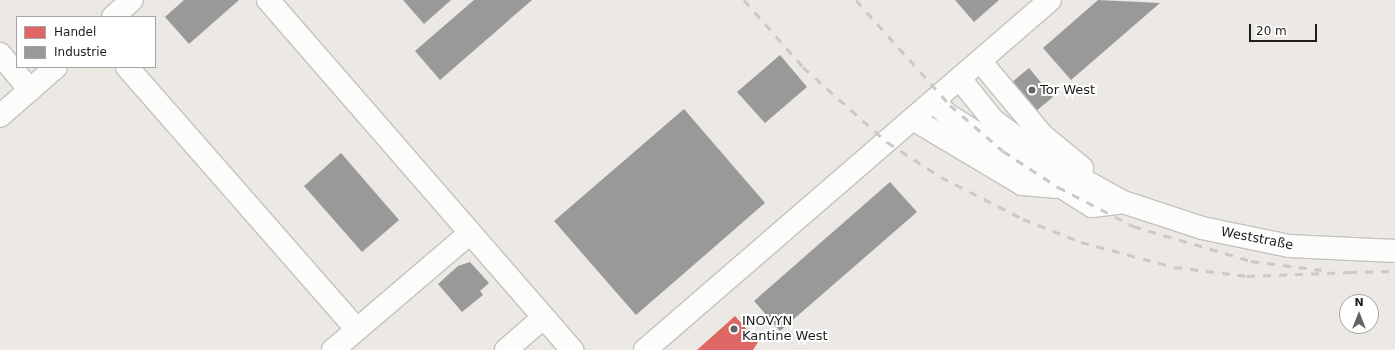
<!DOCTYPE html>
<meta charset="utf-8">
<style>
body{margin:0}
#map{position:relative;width:1395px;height:350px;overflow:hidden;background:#ece8e4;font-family:"DejaVu Sans",sans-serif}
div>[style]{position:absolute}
.shops>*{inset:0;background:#e06666}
.industry>*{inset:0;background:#999}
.roads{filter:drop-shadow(1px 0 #c4c3c1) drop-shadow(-1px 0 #c4c3c1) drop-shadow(0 1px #c4c3c1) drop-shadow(0 -1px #c4c3c1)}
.minor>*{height:22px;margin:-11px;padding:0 11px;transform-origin:11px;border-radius:11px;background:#fcfcfb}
.rail>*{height:3px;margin-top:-1.5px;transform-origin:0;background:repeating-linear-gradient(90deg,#cac9c9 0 8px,transparent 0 16px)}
.dots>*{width:11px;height:11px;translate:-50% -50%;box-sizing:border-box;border:2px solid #fff;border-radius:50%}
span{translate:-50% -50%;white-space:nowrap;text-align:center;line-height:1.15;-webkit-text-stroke:4px #fff;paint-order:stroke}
.poi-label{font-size:13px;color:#1d1d1d}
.left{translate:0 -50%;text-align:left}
.street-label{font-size:13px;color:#1d1d1d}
.legend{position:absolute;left:16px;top:16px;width:140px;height:52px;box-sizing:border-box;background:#fff;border:1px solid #a5a5a5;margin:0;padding:5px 7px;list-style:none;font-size:12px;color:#1d1d1d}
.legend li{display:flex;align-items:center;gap:8px;height:20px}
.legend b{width:20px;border:1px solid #a5a5a5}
.north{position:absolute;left:1339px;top:294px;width:40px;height:40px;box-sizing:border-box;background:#fff;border:1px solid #a5a5a5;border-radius:50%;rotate:0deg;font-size:11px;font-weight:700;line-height:16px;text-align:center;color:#1d1d1d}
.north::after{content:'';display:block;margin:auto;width:14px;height:18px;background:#656463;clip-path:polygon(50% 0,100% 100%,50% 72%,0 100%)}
.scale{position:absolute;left:1249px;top:24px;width:68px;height:18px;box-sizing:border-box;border:2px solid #1d1d1d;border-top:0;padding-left:5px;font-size:12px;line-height:14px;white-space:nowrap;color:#1d1d1d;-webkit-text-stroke:3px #fff;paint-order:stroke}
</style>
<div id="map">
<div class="shops">
<div style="clip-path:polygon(735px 316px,758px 342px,753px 350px,697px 350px)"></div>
</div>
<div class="industry">
<div style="clip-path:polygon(184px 0,239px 0,189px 44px,165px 17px)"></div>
<div style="clip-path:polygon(403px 0,451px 0,424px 24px)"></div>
<div style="clip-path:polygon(474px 0,532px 0,440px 80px,415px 51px)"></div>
<div style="clip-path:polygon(955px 0,999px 0,974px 22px)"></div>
<div style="clip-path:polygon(1098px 0,1160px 3px,1071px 80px,1043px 48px)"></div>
<div style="clip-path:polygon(780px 55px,807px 87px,765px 123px,737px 92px)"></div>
<div style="clip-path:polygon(1029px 68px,1053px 97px,1035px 112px,1011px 83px)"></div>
<div style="clip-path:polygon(684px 109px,765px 203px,636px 315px,554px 221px)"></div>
<div style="clip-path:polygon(341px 153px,399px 220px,362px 252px,304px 186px)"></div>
<div style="clip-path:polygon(890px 182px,917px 212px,780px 331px,754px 301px)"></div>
<div style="clip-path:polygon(470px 262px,489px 283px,480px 291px,483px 295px,462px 312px,438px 284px,458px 266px)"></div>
</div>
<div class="roads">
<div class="minor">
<div style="left:268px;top:0;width:464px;rotate:49deg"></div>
<div style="left:113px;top:17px;width:25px;rotate:-42deg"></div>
<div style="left:0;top:54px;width:47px;rotate:50.2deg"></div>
<div style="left:980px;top:61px;width:97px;rotate:50deg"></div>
<div style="left:1042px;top:135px;width:52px;rotate:39.5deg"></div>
<div style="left:127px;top:67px;width:349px;rotate:48.8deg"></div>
<div style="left:960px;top:79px;width:53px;rotate:51.2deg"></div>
<div style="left:993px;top:120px;width:64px;rotate:36.7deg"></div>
<div style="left:1044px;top:158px;width:90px;rotate:29.1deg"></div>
<div style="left:1123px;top:202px;width:83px;rotate:18.2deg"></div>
<div style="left:1202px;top:228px;width:89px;rotate:11.7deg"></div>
<div style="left:1289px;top:246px;width:106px;rotate:2.7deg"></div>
<div style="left:934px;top:102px;width:19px;rotate:43deg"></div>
<div style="left:948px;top:115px;width:170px;rotate:32.3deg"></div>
<div style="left:1092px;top:206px;width:31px;rotate:-7deg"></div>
<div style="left:0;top:116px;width:74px;rotate:-41.2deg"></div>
<div style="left:913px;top:119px;width:127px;rotate:30.8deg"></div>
<div style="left:1022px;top:184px;width:33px;rotate:5deg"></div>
<div style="left:333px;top:350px;width:180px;rotate:-40.5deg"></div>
<div style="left:506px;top:350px;width:49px;rotate:-40.9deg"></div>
<div style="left:645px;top:350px;width:535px;rotate:-40.83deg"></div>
</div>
</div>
<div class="rail">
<div style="left:744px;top:0;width:89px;rotate:48.6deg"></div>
<div style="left:803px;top:67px;width:113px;rotate:41.8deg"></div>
<div style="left:887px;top:142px;width:64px;rotate:32.9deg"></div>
<div style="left:941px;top:177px;width:92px;rotate:27.1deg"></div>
<div style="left:1023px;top:219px;width:62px;rotate:21.6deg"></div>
<div style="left:1081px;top:242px;width:96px;rotate:15deg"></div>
<div style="left:1174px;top:267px;width:74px;rotate:7deg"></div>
<div style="left:1247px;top:276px;width:107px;rotate:-2.1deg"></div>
<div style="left:856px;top:0;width:141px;rotate:48.2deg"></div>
<div style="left:950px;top:105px;width:70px;rotate:41deg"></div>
<div style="left:1003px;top:151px;width:66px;rotate:33.2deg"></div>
<div style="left:1058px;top:187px;width:85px;rotate:27.5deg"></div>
<div style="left:1133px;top:226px;width:123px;rotate:16.5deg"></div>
<div style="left:1251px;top:261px;width:71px;rotate:7.3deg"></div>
<div style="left:1349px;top:272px;width:46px;rotate:-1.2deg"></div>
</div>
<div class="dots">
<div style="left:1032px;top:90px;background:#656463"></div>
<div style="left:734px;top:329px;background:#656463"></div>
</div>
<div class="poi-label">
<span class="left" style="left:1040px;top:90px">Tor West</span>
<span class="left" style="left:742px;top:329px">INOVYN<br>Kantine West</span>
</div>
<div class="street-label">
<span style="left:1257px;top:239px;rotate:11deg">Weststraße</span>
</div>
<ul class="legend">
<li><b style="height:11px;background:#e06666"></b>Handel</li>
<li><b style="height:11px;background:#999"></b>Industrie</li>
</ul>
<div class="north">N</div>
<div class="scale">20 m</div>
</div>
